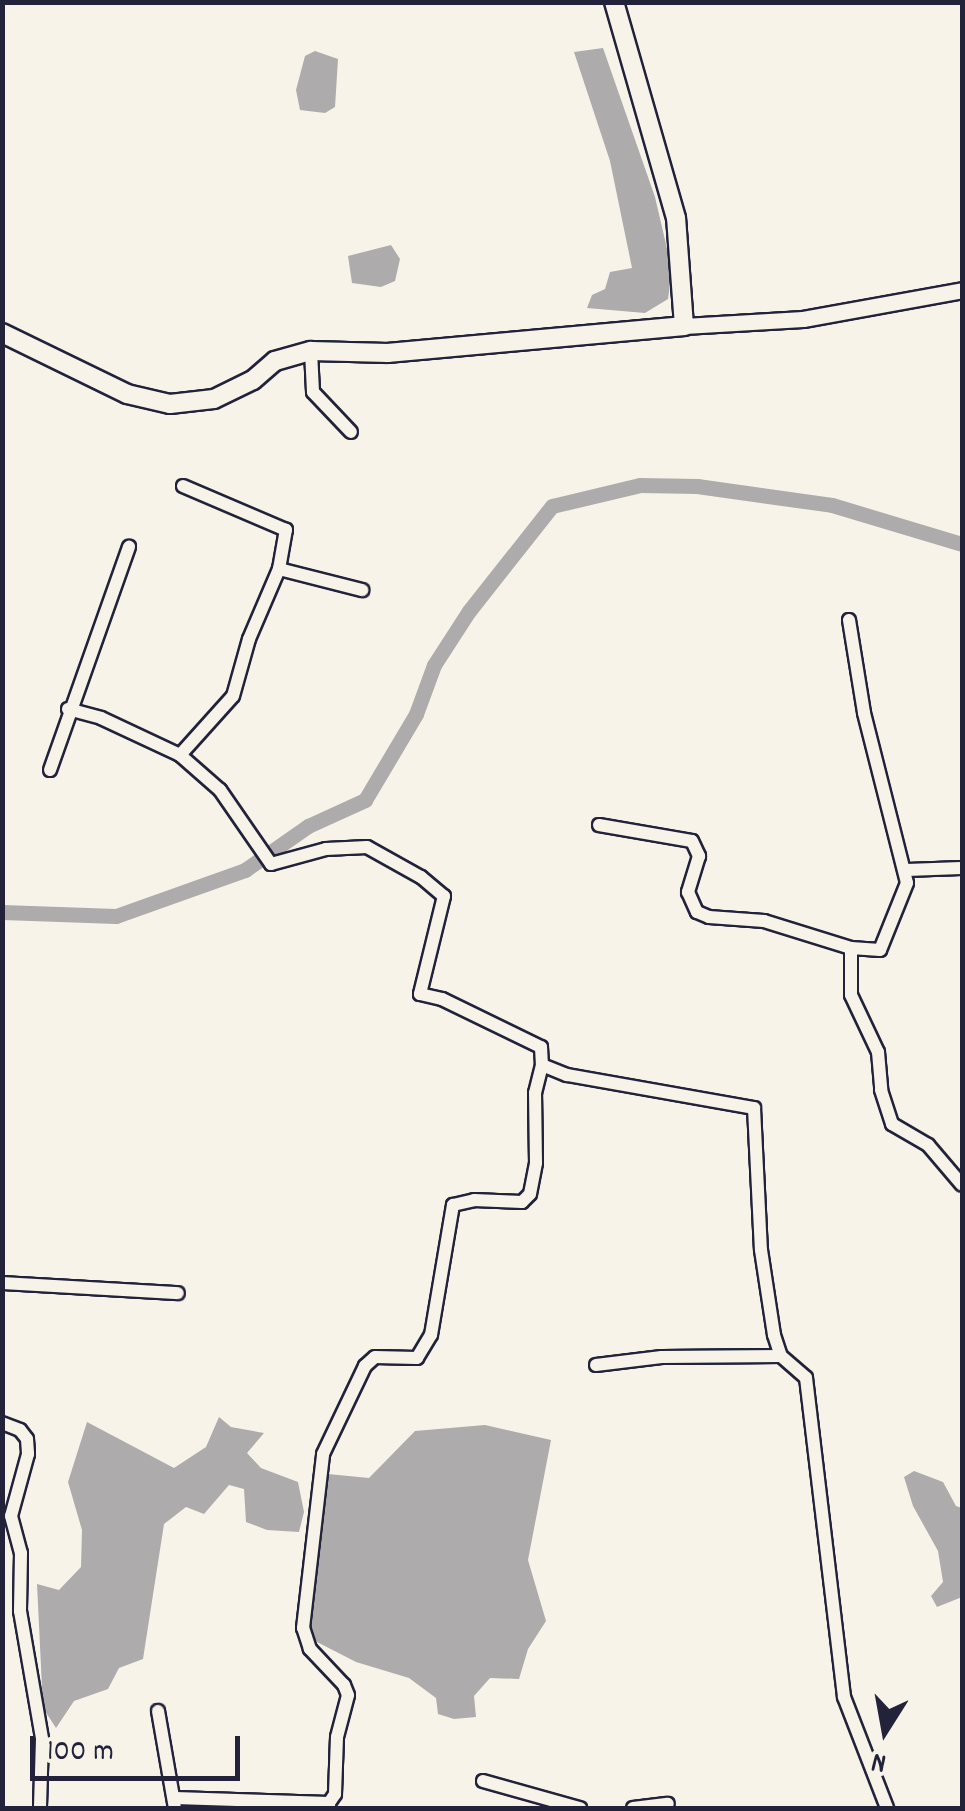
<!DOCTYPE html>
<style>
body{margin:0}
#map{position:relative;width:965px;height:1811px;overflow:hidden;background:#f7f3e8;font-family:Dekko,sans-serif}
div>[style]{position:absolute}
.water>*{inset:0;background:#aeabad}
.canal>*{height:15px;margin:-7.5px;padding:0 7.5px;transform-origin:7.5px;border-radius:7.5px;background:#aeabad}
.roads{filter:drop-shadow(2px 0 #22223b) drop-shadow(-2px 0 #22223b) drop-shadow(0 2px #22223b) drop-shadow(0 -2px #22223b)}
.minor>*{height:12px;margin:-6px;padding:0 6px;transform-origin:6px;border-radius:6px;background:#f7f3e8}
.tertiary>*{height:15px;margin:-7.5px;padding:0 7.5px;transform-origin:7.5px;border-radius:7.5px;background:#f7f3e8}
.secondary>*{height:18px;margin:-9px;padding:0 9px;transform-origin:9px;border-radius:9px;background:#f7f3e8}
span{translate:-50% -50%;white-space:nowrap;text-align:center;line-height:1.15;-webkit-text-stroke:10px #f7f3e8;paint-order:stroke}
.frame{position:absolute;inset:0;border:5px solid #22223b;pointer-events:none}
.north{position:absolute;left:835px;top:1681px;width:100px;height:100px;-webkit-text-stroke:8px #f7f3e8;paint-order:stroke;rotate:191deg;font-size:28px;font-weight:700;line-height:40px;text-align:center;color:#22223b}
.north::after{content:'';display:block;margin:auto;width:35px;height:45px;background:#22223b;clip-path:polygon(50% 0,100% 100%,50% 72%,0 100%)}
.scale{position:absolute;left:30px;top:1736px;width:210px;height:45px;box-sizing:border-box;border:5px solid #22223b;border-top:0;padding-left:12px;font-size:30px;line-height:35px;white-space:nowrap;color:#22223b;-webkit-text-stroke:8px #f7f3e8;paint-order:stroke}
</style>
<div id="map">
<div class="water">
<div style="clip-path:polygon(603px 48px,655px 197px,672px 270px,668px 299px,645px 313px,587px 308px,592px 295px,605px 289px,610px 272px,632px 268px,610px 161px,574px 52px)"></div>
<div style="clip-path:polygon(315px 51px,338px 59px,335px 107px,325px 113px,300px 110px,296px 90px,305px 56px)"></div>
<div style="clip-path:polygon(391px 245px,400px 259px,395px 281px,381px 287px,352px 283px,348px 256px)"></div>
<div style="clip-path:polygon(219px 1417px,231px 1427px,264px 1433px,247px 1453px,261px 1468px,298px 1482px,304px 1512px,299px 1532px,267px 1530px,246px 1522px,244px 1489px,229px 1485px,204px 1514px,186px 1507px,164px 1524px,143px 1659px,119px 1668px,108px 1689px,74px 1701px,56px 1728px,43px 1708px,37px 1584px,59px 1590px,81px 1567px,82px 1530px,68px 1482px,87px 1422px,174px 1468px,206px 1447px)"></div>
<div style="clip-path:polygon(485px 1425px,551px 1440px,528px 1560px,546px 1621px,528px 1649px,519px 1679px,490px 1678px,474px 1696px,476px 1717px,454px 1719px,438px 1714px,436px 1698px,409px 1678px,356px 1662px,317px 1642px,306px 1628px,328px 1474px,369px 1478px,415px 1431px)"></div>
<div style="clip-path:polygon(914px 1471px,943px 1482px,956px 1506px,962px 1508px,962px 1597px,937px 1607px,931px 1596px,943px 1582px,938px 1551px,913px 1506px,904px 1477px)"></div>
</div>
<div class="canal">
<div style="left:2px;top:912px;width:114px;rotate:2deg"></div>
<div style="left:116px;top:916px;width:137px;rotate:-19.6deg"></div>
<div style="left:245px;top:870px;width:77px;rotate:-34.9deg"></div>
<div style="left:308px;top:826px;width:63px;rotate:-24.5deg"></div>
<div style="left:365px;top:800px;width:100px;rotate:-59.3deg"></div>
<div style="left:416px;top:714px;width:52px;rotate:-69.8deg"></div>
<div style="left:434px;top:665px;width:64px;rotate:-57.1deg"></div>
<div style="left:469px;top:611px;width:134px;rotate:-51.7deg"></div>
<div style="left:552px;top:506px;width:90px;rotate:-13.4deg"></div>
<div style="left:640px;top:485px;width:57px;rotate:1deg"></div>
<div style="left:697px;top:486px;width:136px;rotate:8deg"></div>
<div style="left:832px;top:505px;width:136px;rotate:16.7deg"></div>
</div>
<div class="roads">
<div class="minor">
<div style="left:311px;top:351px;width:41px;rotate:87.2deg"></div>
<div style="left:313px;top:392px;width:55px;rotate:46.5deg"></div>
<div style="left:279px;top:569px;width:86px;rotate:14.2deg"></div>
<div style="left:849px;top:620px;width:94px;rotate:80.8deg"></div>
<div style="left:864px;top:713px;width:175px;rotate:75.8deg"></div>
<div style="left:907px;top:883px;width:72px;rotate:111.9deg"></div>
<div style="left:880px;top:950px;width:29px;rotate:-176deg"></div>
<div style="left:68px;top:709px;width:34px;rotate:15deg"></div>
<div style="left:101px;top:718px;width:87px;rotate:25.1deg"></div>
<div style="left:180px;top:755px;width:53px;rotate:41.2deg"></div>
<div style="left:220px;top:790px;width:90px;rotate:55.4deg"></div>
<div style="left:271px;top:864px;width:57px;rotate:-15.3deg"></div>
<div style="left:326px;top:849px;width:41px;rotate:-2.8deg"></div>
<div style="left:367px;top:847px;width:62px;rotate:29.1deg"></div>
<div style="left:421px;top:877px;width:30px;rotate:40deg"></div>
<div style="left:444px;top:896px;width:101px;rotate:103.8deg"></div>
<div style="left:420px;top:994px;width:23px;rotate:13deg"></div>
<div style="left:442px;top:999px;width:110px;rotate:25.9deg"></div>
<div style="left:541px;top:1047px;width:18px;rotate:87deg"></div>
<div style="left:542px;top:1065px;width:27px;rotate:22deg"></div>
<div style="left:567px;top:1075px;width:190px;rotate:10deg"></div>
<div style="left:754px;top:1108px;width:142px;rotate:87.2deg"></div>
<div style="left:761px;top:1250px;width:86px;rotate:81.3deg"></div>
<div style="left:774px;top:1335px;width:22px;rotate:72deg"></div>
<div style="left:781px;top:1356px;width:33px;rotate:41deg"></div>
<div style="left:806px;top:1378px;width:321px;rotate:83.2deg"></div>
<div style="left:844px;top:1697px;width:119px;rotate:68.8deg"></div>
<div style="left:180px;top:755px;width:79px;rotate:-48.1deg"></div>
<div style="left:233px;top:696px;width:59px;rotate:-74.3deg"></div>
<div style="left:249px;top:639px;width:76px;rotate:-66.8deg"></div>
<div style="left:279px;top:569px;width:40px;rotate:-80deg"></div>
<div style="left:286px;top:530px;width:112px;rotate:-156.9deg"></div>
<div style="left:50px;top:770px;width:237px;rotate:-70.5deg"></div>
<div style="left:599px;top:825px;width:94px;rotate:9.8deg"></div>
<div style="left:692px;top:841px;width:17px;rotate:65deg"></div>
<div style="left:699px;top:856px;width:38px;rotate:107deg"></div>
<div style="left:688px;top:892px;width:22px;rotate:66deg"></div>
<div style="left:697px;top:912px;width:13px;rotate:23deg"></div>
<div style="left:709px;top:917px;width:55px;rotate:4.2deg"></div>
<div style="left:764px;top:921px;width:91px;rotate:17.2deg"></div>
<div style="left:851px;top:948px;width:47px;rotate:90deg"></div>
<div style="left:851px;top:995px;width:63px;rotate:64.7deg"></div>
<div style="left:878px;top:1052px;width:38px;rotate:85deg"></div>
<div style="left:881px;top:1090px;width:36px;rotate:72deg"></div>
<div style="left:892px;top:1124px;width:42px;rotate:30.3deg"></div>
<div style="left:928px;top:1145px;width:52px;rotate:49.6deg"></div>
<div style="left:906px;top:870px;width:56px;rotate:-2deg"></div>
<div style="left:2px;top:1283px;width:176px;rotate:3.3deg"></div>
<div style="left:596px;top:1365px;width:66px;rotate:-6.9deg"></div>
<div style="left:662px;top:1357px;width:119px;rotate:-0.5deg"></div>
<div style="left:2px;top:1423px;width:19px;rotate:21deg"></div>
<div style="left:20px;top:1430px;width:11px;rotate:52deg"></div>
<div style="left:27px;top:1439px;width:15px;rotate:86deg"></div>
<div style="left:28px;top:1454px;width:64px;rotate:105.3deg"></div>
<div style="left:11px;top:1516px;width:38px;rotate:75deg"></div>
<div style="left:21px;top:1553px;width:58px;rotate:91deg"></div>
<div style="left:20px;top:1611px;width:130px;rotate:80.2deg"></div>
<div style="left:42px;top:1739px;width:69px;rotate:91.7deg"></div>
<div style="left:158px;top:1711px;width:98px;rotate:80.1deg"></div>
<div style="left:483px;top:1781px;width:101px;rotate:15.6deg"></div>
<div style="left:175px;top:1798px;width:154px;rotate:1.9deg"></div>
<div style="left:329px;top:1803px;width:5px;rotate:90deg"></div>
<div style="left:329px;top:1803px;width:11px;rotate:-56deg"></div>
<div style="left:335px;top:1794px;width:57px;rotate:-88deg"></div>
<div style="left:337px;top:1737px;width:43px;rotate:-75.3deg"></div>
<div style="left:348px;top:1695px;width:11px;rotate:-112deg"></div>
<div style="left:344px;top:1685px;width:50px;rotate:-133.4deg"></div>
<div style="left:310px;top:1649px;width:22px;rotate:-108deg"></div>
<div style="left:303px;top:1628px;width:175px;rotate:-83.4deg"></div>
<div style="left:323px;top:1454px;width:98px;rotate:-64.5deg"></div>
<div style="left:365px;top:1366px;width:13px;rotate:-42deg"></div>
<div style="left:375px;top:1357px;width:42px;rotate:1.4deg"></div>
<div style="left:417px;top:1358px;width:27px;rotate:-59deg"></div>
<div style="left:431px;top:1335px;width:132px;rotate:-80.4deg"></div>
<div style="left:453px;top:1205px;width:22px;rotate:-13deg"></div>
<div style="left:474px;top:1200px;width:48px;rotate:2.4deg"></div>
<div style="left:522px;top:1202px;width:11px;rotate:-45deg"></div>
<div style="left:530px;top:1194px;width:32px;rotate:-79deg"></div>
<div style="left:536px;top:1163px;width:70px;rotate:-90.8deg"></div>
<div style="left:535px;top:1093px;width:29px;rotate:-76deg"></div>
<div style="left:633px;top:1808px;width:35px;rotate:-7deg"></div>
</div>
<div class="tertiary">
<div style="left:684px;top:326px;width:119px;rotate:-3.4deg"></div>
<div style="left:803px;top:319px;width:162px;rotate:-10.3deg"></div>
</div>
<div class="secondary">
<div style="left:2px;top:333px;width:139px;rotate:26deg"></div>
<div style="left:127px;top:394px;width:44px;rotate:13.1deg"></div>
<div style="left:170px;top:404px;width:44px;rotate:-6.5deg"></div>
<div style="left:214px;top:399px;width:43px;rotate:-26deg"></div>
<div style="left:253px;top:380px;width:29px;rotate:-41deg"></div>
<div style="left:275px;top:361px;width:37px;rotate:-16deg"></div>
<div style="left:311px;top:351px;width:77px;rotate:1.5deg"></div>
<div style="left:388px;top:353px;width:297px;rotate:-5.2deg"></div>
<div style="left:684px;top:326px;width:108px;rotate:-94.2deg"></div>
<div style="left:676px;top:218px;width:225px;rotate:-106deg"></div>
</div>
</div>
<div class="frame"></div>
<div class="north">N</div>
<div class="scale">100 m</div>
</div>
